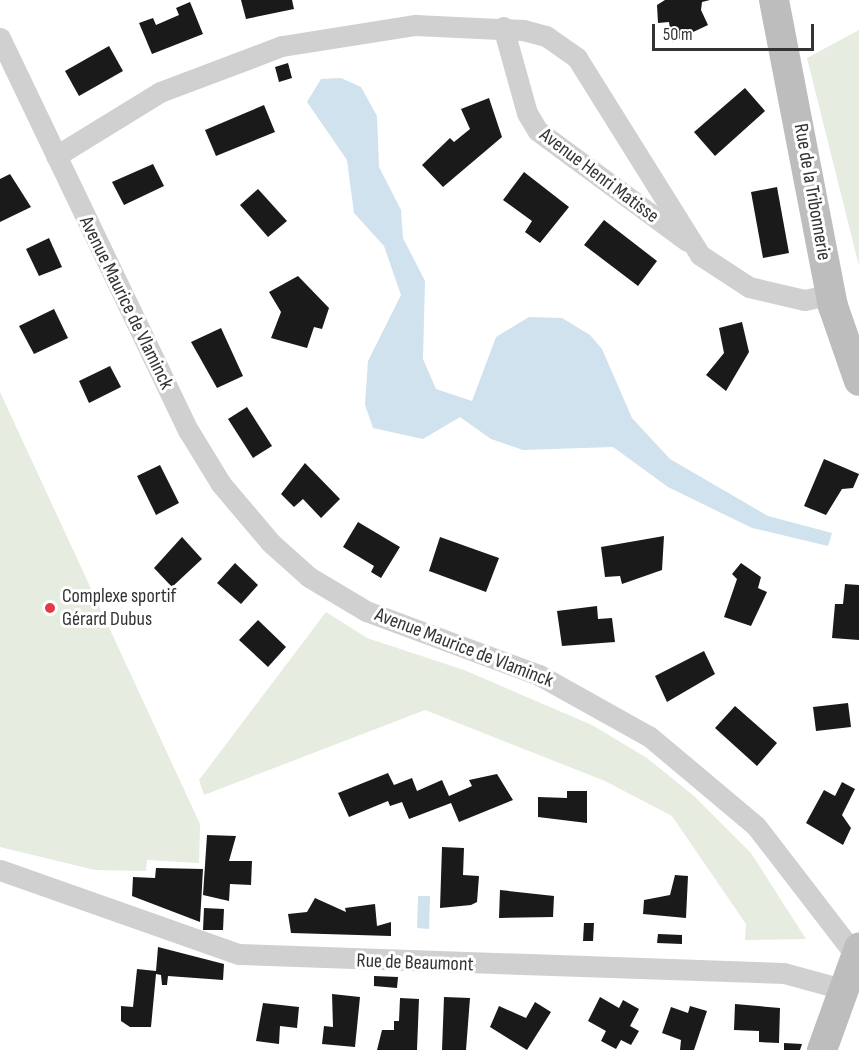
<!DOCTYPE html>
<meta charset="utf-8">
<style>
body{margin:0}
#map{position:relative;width:859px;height:1050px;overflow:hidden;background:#fff;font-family:"Sofia Sans Condensed",sans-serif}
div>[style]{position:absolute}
.green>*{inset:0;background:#e6ecdf}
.water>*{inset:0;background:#cfe2ee}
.building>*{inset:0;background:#1a1a1a}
.street>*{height:21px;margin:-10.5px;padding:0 10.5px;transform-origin:10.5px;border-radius:10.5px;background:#d0d0d0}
.secondary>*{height:30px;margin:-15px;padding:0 15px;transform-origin:15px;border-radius:15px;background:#bdbdbd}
.dots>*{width:16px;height:16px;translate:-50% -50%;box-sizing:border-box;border:3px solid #fff;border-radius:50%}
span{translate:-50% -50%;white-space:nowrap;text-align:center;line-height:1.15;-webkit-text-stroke:6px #fff;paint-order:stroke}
.street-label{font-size:20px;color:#333}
.poi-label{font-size:20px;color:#333}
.left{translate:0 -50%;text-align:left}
.scale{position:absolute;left:652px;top:24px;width:162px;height:27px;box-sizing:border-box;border:3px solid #333;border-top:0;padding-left:8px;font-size:18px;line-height:21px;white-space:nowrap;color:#333;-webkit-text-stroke:4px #fff;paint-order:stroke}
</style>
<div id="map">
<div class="green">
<div style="clip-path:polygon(859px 30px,859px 266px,807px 58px)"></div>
<div style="clip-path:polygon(0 392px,200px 824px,199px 863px,147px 860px,146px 871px,95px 870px,0 847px)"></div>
<div style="clip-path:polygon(326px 612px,367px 638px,464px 670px,592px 725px,647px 758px,694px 796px,751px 853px,806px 939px,745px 940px,746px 924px,672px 816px,605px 781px,425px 710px,204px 795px,199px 780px)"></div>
</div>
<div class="water">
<div style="clip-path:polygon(341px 78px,361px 87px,377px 116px,379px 167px,401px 210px,403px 238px,425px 281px,423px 359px,436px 389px,472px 401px,496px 337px,529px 317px,562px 318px,590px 335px,602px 349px,632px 418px,670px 459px,768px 516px,832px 533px,828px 546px,752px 528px,668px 487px,613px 447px,523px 450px,491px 439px,460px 417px,423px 439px,373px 428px,365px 405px,368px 361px,401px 295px,384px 246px,354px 213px,347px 160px,307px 102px,321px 79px)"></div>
<div style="clip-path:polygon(418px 896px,430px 896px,429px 929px,417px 928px)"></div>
</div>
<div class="building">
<div style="clip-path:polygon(241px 0,292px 0,294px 9px,246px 19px)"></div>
<div style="clip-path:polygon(665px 0,710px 0,702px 2px,701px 10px,708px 25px,672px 42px,669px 22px,658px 23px,657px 5px)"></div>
<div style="clip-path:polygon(190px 2px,203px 34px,152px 54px,139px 23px,153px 18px,156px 25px,179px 15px,176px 8px)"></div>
<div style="clip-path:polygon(109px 46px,123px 71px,79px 96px,65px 71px)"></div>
<div style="clip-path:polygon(288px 63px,292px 78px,279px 82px,275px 67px)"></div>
<div style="clip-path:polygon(745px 88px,765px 111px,715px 156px,694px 132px)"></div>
<div style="clip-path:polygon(489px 98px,502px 137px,443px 187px,422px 165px,450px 138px,454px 142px,470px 129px,461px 109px)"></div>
<div style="clip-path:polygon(264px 105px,275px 132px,216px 156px,205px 130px)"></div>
<div style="clip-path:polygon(153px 164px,164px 186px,124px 205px,112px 182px)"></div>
<div style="clip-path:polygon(524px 172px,569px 207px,540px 243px,525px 232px,532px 221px,503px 200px)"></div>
<div style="clip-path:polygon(10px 174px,31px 207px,0 222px,0 179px)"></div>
<div style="clip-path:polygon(777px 187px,789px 253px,763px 258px,751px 192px)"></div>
<div style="clip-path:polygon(258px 189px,287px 221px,268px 237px,240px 205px)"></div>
<div style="clip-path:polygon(604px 220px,657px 261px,638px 286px,584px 245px)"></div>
<div style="clip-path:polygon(49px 238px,62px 267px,39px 276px,26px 249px)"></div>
<div style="clip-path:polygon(298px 276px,329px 308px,322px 329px,314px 327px,307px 348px,271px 338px,281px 312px,269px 292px)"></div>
<div style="clip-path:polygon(54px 309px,68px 338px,34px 354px,19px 326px)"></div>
<div style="clip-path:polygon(742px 322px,749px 352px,726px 391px,706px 375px,724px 353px,719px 328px)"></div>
<div style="clip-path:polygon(221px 328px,243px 376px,217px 388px,191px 342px)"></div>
<div style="clip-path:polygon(110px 366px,121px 387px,89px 403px,79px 381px)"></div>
<div style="clip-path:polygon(247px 407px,272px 446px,253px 458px,228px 419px)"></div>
<div style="clip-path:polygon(824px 459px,859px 474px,853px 488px,842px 489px,826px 515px,804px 506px)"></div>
<div style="clip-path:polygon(305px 463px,340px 499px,321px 518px,303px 499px,294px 507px,281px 494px)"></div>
<div style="clip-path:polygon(160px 465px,179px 503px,156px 515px,137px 476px)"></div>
<div style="clip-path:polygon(358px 522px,400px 547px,381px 578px,371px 572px,374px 566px,343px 547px)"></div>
<div style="clip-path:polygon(664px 536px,662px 570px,622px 584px,620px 576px,605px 577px,601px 547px)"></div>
<div style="clip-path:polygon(182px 537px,202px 559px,172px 587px,154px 568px)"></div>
<div style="clip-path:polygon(440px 537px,499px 558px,486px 592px,429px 571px)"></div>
<div style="clip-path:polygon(235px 563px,258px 585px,241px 604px,217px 583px)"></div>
<div style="clip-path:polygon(741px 563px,761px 577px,758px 588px,767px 592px,751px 626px,724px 617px,737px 579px,732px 574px)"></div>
<div style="clip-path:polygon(845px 584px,859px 585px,859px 640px,832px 638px,835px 604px,843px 604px)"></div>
<div style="clip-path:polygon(597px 606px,598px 619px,612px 618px,615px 642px,562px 646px,557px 611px)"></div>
<div style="clip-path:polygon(258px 620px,286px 647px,268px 667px,239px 640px)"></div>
<div style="clip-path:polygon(704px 651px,715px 674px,667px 702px,655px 676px)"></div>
<div style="clip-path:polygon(848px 703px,851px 727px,816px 731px,813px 707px)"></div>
<div style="clip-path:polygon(735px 706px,777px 743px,757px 766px,715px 728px)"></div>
<div style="clip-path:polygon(388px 773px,394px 785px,412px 778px,417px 791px,442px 780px,449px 796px,472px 786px,469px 780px,497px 774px,513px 800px,459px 822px,451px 803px,409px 819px,402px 802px,390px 806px,388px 801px,349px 817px,338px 793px)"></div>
<div style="clip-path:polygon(842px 782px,855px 789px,842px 815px,851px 828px,843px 845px,806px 823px,824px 790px,835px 796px)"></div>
<div style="clip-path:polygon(567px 791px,587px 791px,587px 823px,538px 817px,538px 797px,567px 798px)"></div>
<div style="clip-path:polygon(207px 835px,236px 836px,229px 861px,252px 861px,251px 885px,230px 884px,229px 901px,203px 895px)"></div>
<div style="clip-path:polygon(442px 847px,464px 848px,463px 875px,479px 876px,477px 902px,471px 905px,440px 908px)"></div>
<div style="clip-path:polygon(156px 868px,203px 869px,200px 922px,132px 896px,133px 877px,155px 878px)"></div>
<div style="clip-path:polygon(675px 875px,688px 876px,686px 918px,643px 914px,644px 900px,670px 895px)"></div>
<div style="clip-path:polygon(500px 890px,554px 896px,553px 917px,499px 918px)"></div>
<div style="clip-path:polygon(315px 898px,346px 912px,345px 908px,375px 904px,377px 926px,391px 922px,391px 936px,291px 933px,288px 914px,307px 912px)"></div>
<div style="clip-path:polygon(204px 908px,224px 909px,223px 930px,203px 930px)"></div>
<div style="clip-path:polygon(584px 923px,594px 923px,593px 941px,583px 941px)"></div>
<div style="clip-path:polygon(658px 934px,682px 935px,682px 944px,657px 943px)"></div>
<div style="clip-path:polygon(158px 947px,224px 964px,223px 980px,168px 976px,167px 985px,162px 985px,161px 975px,156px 974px,151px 1027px,130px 1027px,121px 1021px,121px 1006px,133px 1007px,137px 969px,156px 971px)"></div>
<div style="clip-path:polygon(374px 976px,398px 977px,397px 988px,374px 986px)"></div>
<div style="clip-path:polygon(332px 994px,360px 997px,355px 1047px,322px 1044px,324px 1026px,333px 1027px)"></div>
<div style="clip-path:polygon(444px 997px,470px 998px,466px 1050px,442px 1050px)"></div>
<div style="clip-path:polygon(600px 997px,619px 1008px,623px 1000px,639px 1009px,630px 1026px,639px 1031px,631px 1045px,621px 1040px,616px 1049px,601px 1041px,606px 1031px,588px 1021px)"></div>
<div style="clip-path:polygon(400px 998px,419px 999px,417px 1050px,377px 1050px,382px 1030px,394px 1030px,394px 1021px,399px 1021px)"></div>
<div style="clip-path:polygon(535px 1002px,551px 1012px,527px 1050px,490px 1027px,499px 1006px,526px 1018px)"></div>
<div style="clip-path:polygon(263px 1003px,299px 1007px,297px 1028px,280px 1026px,279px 1044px,256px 1041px)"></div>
<div style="clip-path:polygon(735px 1004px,780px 1008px,779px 1043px,759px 1042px,759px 1031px,734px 1030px)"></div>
<div style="clip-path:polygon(690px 1006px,707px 1011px,694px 1050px,680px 1050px,681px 1040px,662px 1033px,671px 1007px,688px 1013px)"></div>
<div style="clip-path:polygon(784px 1043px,802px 1044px,800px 1050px,784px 1050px)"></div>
</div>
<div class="street">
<div style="left:503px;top:27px;width:89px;rotate:74.4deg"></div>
<div style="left:527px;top:113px;width:21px;rotate:59deg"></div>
<div style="left:538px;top:131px;width:185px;rotate:36.4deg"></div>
<div style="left:0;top:38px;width:435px;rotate:64.4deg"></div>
<div style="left:188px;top:430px;width:63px;rotate:58.6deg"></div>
<div style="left:221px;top:484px;width:77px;rotate:49.7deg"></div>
<div style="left:271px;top:543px;width:51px;rotate:41.8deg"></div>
<div style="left:309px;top:577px;width:66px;rotate:30.8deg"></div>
<div style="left:366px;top:611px;width:184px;rotate:20.3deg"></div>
<div style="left:539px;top:675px;width:127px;rotate:29.2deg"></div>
<div style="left:650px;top:737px;width:138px;rotate:40deg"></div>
<div style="left:756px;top:826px;width:164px;rotate:52.4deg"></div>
<div style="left:56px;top:156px;width:122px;rotate:-31.6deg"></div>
<div style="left:160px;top:92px;width:130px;rotate:-20.7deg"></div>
<div style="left:282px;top:46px;width:135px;rotate:-9deg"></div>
<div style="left:415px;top:25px;width:108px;rotate:2.7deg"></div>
<div style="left:523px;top:30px;width:24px;rotate:15deg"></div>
<div style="left:546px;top:36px;width:38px;rotate:35deg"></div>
<div style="left:577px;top:58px;width:232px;rotate:58deg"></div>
<div style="left:700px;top:255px;width:59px;rotate:33.1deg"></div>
<div style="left:749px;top:287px;width:57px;rotate:13.1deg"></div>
<div style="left:805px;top:300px;width:26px;rotate:-13deg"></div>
<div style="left:0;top:870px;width:253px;rotate:19.4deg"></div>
<div style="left:239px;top:954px;width:545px;rotate:2deg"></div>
<div style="left:784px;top:973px;width:60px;rotate:15.4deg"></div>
</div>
<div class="secondary">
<div style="left:774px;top:0;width:312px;rotate:79.1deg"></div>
<div style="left:833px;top:306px;width:79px;rotate:70.9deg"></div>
<div style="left:822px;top:1050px;width:109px;rotate:-70.1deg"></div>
</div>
<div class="dots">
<div style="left:50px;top:608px;background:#e63946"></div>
</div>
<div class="street-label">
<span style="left:599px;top:176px;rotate:37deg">Avenue Henri Matisse</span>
<span style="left:812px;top:192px;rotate:80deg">Rue de la Tribonnerie</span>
<span style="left:126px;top:303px;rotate:64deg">Avenue Maurice de Vlaminck</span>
<span style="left:464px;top:648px;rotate:21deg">Avenue Maurice de Vlaminck</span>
<span style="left:415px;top:963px;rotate:2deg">Rue de Beaumont</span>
</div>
<div class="poi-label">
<span class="left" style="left:62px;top:608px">Complexe sportif<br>Gérard Dubus</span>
</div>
<div class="scale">50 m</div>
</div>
